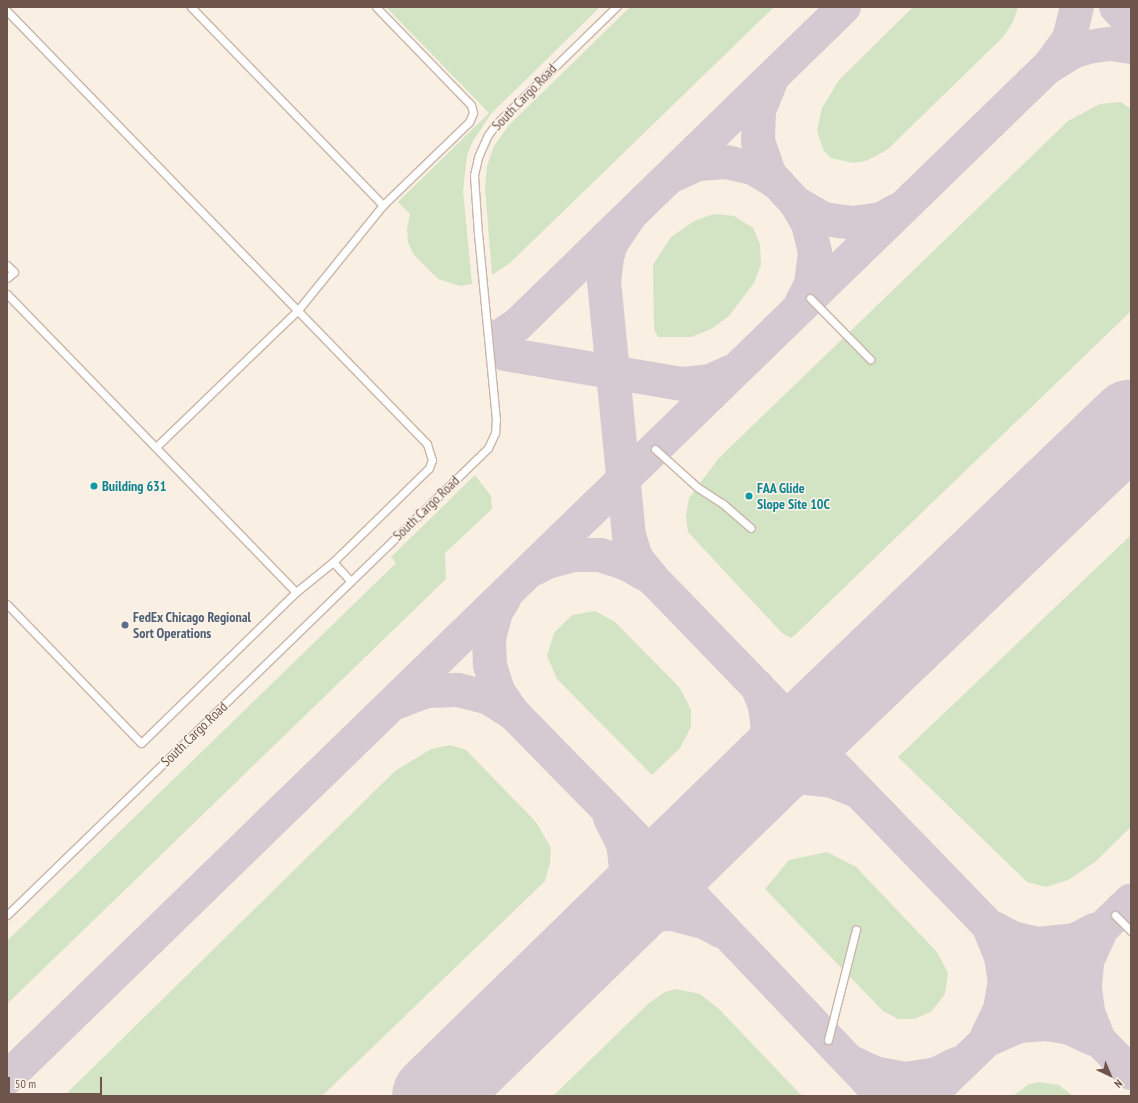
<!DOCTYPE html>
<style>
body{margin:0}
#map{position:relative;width:1138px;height:1103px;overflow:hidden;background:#f9efe3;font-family:"PT Sans Narrow",sans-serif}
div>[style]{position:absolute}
.green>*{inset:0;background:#d3e4c4}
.taxiway>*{height:34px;margin:-17px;padding:0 17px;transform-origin:17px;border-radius:17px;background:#d5cad2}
.runway>*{height:84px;margin:-42px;padding:0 42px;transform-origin:42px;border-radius:42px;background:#d5cad2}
.roads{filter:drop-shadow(1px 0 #c8b6ab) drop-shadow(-1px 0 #c8b6ab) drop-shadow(0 1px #c8b6ab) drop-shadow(0 -1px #c8b6ab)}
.lane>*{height:7px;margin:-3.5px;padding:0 3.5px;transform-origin:3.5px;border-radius:3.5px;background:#fff}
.dots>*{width:11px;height:11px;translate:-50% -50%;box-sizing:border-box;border:2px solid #fcf3e8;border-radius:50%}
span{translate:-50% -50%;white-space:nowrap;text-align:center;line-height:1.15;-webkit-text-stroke:3px #fcf3e8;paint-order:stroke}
.street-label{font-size:14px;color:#6e554c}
.culture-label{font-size:14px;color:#0d838f;font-weight:700}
.left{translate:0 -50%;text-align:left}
.service-label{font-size:14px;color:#4e5e75;font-weight:700}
.frame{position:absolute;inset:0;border:8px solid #6e554c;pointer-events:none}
.north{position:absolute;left:1090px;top:1055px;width:40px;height:40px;-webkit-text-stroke:3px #fcf3e8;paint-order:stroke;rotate:136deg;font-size:11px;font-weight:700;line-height:16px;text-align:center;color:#6e554c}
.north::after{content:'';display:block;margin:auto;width:14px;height:18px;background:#6e554c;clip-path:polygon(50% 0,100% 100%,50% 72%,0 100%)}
.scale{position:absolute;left:8px;top:1077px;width:94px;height:18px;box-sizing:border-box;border:2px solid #6e554c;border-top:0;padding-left:5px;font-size:12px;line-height:14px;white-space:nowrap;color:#6e554c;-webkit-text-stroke:3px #fcf3e8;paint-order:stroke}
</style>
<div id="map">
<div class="green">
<div style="clip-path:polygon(386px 7px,600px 7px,491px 114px,473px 141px,467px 155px,463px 191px,472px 284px,460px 286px,438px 279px,414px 255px,408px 243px,407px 229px,410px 214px,398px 202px,489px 113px)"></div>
<div style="clip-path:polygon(630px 7px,774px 7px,510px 263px,492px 275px,485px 187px,487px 166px,494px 146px,509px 125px)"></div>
<div style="clip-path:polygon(913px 7px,1018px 7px,1013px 22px,1003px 37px,887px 150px,866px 161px,853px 163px,831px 158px,824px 151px,817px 131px,822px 108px,839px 80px)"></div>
<div style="clip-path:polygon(1121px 102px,1131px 109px,1131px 311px,796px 634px,791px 638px,782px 633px,688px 532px,686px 516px,689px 498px,718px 459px,1068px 121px,1100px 104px)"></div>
<div style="clip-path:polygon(714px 214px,734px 216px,753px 228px,760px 244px,761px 265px,754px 283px,729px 316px,711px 329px,691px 337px,658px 337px,654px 329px,653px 265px,671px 237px,694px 221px)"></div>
<div style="clip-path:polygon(475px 475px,491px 496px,492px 509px,445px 553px,446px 579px,7px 1004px,7px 941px,396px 563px,391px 557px)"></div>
<div style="clip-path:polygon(1131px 535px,1131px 827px,1095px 862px,1068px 880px,1046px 887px,1027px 882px,898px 757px)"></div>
<div style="clip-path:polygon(595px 611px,615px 622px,680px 688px,691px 710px,691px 727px,680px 748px,652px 775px,557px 679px,547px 656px,554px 633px,572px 615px)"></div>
<div style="clip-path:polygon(450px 745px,466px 750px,536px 822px,551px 848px,550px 863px,545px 881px,322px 1096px,64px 1096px,395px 771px,431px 749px)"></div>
<div style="clip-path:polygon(827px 852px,856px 867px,937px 952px,948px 973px,945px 994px,931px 1012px,914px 1019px,898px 1019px,883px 1011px,765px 889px,789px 860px)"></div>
<div style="clip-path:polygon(676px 989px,700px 994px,719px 1009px,802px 1096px,553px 1096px,649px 1003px,665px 992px)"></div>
<div style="clip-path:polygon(1039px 1082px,1059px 1085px,1073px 1096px,1013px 1096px,1029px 1084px)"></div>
</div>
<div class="taxiway">
<div style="left:1116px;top:7px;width:22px;rotate:47deg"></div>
<div style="left:1050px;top:65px;width:32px;rotate:-54deg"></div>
<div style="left:1069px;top:39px;width:33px;rotate:-76deg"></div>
<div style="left:1050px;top:66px;width:26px;rotate:-32deg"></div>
<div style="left:1072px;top:52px;width:17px;rotate:-17deg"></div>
<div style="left:1088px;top:47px;width:22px;rotate:-8deg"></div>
<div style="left:1110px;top:44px;width:21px;rotate:8deg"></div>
<div style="left:771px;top:81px;width:31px;rotate:112deg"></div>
<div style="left:759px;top:110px;width:31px;rotate:92deg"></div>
<div style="left:758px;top:141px;width:36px;rotate:71deg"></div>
<div style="left:770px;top:175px;width:38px;rotate:47deg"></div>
<div style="left:796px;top:203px;width:32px;rotate:30deg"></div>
<div style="left:824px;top:219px;width:29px;rotate:8deg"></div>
<div style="left:853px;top:223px;width:28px;rotate:-8deg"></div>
<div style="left:881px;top:219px;width:18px;rotate:-29deg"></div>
<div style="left:674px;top:175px;width:26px;rotate:-25deg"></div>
<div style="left:698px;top:164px;width:28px;rotate:-4deg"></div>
<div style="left:726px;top:162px;width:28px;rotate:13deg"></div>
<div style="left:753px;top:168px;width:26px;rotate:31deg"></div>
<div style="left:796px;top:203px;width:24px;rotate:60deg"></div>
<div style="left:808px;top:224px;width:29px;rotate:76deg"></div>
<div style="left:815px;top:252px;width:32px;rotate:97deg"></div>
<div style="left:811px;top:284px;width:22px;rotate:117deg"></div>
<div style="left:629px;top:217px;width:32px;rotate:124deg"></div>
<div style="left:611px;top:244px;width:14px;rotate:107deg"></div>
<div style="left:607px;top:257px;width:24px;rotate:97deg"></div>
<div style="left:604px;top:281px;width:256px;rotate:84.4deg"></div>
<div style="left:629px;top:536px;width:23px;rotate:72deg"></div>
<div style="left:636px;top:558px;width:26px;rotate:51deg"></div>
<div style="left:652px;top:578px;width:689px;rotate:45.94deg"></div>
<div style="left:503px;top:334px;width:17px;rotate:-33deg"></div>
<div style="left:517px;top:325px;width:456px;rotate:-44.2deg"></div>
<div style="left:505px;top:354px;width:181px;rotate:9.6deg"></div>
<div style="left:683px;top:384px;width:27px;rotate:-6deg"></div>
<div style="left:710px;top:381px;width:22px;rotate:-24deg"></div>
<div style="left:534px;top:569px;width:15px;rotate:-28deg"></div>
<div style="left:547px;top:562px;width:27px;rotate:-15deg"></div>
<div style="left:573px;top:555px;width:27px"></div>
<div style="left:600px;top:555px;width:26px;rotate:18deg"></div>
<div style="left:625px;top:563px;width:31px;rotate:29deg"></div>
<div style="left:504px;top:599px;width:15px;rotate:122deg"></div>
<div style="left:496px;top:612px;width:27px;rotate:105deg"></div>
<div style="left:489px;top:638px;width:27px;rotate:88deg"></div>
<div style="left:490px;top:665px;width:27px;rotate:73deg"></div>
<div style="left:498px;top:691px;width:27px;rotate:56deg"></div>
<div style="left:513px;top:713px;width:220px;rotate:45.6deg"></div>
<div style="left:667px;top:870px;width:312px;rotate:46.4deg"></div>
<div style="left:757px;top:686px;width:22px;rotate:68deg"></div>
<div style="left:765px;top:706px;width:23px;rotate:83deg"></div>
<div style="left:768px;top:729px;width:27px;rotate:96deg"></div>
<div style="left:765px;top:756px;width:18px;rotate:109deg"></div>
<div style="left:759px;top:773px;width:19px;rotate:122deg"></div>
<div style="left:749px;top:789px;width:22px;rotate:-24deg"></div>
<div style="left:769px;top:780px;width:21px;rotate:-11deg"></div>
<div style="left:790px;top:776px;width:42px;rotate:6.8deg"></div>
<div style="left:832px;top:781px;width:24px;rotate:22deg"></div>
<div style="left:398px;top:702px;width:31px;rotate:-21deg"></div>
<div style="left:427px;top:691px;width:31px;rotate:-2deg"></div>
<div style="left:458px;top:690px;width:30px;rotate:14deg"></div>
<div style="left:487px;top:697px;width:31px;rotate:32deg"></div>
<div style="left:610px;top:818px;width:28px;rotate:63deg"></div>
<div style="left:623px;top:843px;width:26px;rotate:83deg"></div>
<div style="left:626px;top:869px;width:53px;rotate:100.9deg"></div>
<div style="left:616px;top:921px;width:30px;rotate:-12deg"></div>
<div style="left:645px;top:915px;width:28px;rotate:-2deg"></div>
<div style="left:673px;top:914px;width:34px;rotate:15deg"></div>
<div style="left:706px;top:923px;width:18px;rotate:29deg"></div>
<div style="left:996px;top:929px;width:18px;rotate:29deg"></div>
<div style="left:1012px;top:938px;width:27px;rotate:13deg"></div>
<div style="left:1038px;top:944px;width:37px;rotate:-6deg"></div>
<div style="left:1075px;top:940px;width:22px;rotate:-27deg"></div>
<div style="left:988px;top:1034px;width:28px;rotate:-64deg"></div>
<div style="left:1000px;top:1009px;width:27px;rotate:-80deg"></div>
<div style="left:1005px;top:982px;width:25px;rotate:-99deg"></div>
<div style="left:1001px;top:957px;width:27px;rotate:-112deg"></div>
<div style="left:1098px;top:1037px;width:27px;rotate:-112deg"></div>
<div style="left:1088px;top:1012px;width:26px;rotate:-97deg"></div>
<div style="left:1085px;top:986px;width:25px;rotate:-85deg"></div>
<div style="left:1087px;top:961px;width:31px;rotate:-65deg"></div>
<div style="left:992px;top:1038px;width:30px;rotate:-24deg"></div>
<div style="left:1019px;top:1026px;width:27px;rotate:-4deg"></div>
<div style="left:1046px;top:1024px;width:24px;rotate:9deg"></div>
<div style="left:1070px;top:1028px;width:26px;rotate:25deg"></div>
<div style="left:853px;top:1063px;width:23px;rotate:25deg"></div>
<div style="left:874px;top:1073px;width:33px;rotate:11deg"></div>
<div style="left:906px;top:1079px;width:31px;rotate:-9deg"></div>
<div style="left:937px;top:1074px;width:22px;rotate:-27deg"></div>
<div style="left:7px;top:1078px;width:1465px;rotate:-44.17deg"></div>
<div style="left:929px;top:1096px;width:281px;rotate:-44.1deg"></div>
</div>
<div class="runway">
<div style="left:434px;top:1096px;width:517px;rotate:-44.29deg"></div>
<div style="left:804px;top:735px;width:453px;rotate:-43.8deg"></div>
</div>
<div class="roads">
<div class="lane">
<div style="left:191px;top:7px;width:276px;rotate:45.9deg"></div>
<div style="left:7px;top:11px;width:603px;rotate:45.87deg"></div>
<div style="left:427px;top:444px;width:17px;rotate:73deg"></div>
<div style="left:432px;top:460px;width:9px;rotate:111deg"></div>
<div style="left:429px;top:468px;width:134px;rotate:135.6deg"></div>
<div style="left:333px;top:562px;width:48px;rotate:141deg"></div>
<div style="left:296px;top:592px;width:216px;rotate:135.7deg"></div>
<div style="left:141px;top:743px;width:193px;rotate:-134deg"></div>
<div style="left:7px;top:265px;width:10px;rotate:45deg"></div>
<div style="left:14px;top:272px;width:9px;rotate:139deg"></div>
<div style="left:7px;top:294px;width:415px;rotate:45.9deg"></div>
<div style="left:810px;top:298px;width:86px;rotate:45.5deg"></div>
<div style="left:156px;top:447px;width:197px;rotate:-44deg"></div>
<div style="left:298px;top:310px;width:135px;rotate:-51deg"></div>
<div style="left:383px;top:205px;width:120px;rotate:-44deg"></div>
<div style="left:469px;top:122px;width:10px;rotate:-66deg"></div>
<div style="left:473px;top:113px;width:8px;rotate:-104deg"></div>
<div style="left:471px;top:105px;width:136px;rotate:-134.1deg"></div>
<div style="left:655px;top:449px;width:57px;rotate:42.1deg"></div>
<div style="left:697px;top:487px;width:30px;rotate:33deg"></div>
<div style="left:722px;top:503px;width:38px;rotate:41deg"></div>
<div style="left:333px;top:562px;width:26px;rotate:47deg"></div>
<div style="left:7px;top:915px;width:670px;rotate:-44.15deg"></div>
<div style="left:488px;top:448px;width:17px;rotate:-65deg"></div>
<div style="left:495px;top:433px;width:13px;rotate:-86deg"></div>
<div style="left:496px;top:420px;width:187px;rotate:-95.5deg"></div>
<div style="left:478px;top:234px;width:59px;rotate:-93.9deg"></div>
<div style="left:474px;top:175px;width:18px;rotate:-77deg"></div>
<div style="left:478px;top:157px;width:24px;rotate:-66deg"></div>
<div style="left:488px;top:135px;width:14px;rotate:-54deg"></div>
<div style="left:496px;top:124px;width:168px;rotate:-44.3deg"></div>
<div style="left:1115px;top:915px;width:23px;rotate:45deg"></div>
<div style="left:828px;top:1040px;width:114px;rotate:-75.8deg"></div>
</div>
</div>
<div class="dots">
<div style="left:94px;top:486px;background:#0f9aa8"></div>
<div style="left:749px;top:496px;background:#0f9aa8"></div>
<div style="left:125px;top:625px;background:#5c6f8a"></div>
</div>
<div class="street-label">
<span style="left:524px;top:97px;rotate:-46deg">South Cargo Road</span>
<span style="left:426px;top:508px;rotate:-44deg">South Cargo Road</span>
<span style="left:194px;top:734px;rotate:-44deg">South Cargo Road</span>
</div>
<div class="culture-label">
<span class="left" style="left:102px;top:486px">Building 631</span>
<span class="left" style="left:757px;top:496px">FAA Glide<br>Slope Site 10C</span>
</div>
<div class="service-label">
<span class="left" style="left:133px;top:625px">FedEx Chicago Regional<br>Sort Operations</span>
</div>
<div class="frame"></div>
<div class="north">N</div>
<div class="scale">50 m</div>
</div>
